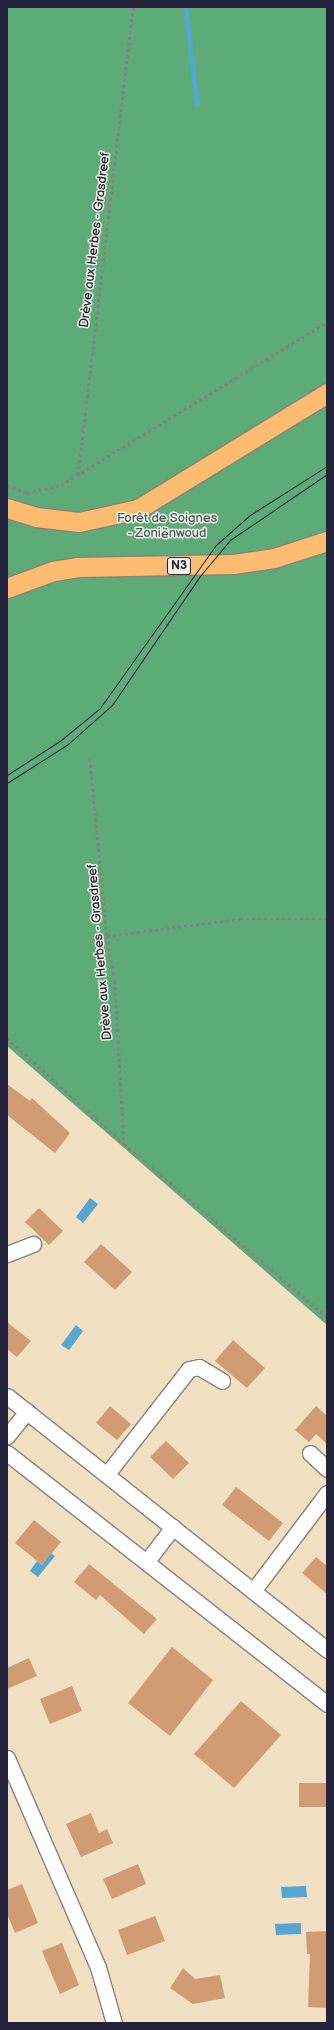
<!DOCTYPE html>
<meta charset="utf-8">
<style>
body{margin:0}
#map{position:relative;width:334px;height:2030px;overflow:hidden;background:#f1e0c2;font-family:"Balsamiq Sans",sans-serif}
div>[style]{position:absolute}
.forest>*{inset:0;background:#5dac77}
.water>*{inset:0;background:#55a6d0}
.stream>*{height:4.5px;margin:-2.25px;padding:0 2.25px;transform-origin:2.25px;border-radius:2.25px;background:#55a6d0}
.building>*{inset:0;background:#d19c74}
.path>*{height:2.5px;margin-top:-1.25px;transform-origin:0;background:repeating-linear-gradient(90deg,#8a817e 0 3px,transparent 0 6px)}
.roads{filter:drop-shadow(1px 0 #8a817e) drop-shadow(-1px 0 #8a817e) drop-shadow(0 1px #8a817e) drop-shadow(0 -1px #8a817e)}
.minor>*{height:15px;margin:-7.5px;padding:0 7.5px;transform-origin:7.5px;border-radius:7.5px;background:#fff}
.major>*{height:19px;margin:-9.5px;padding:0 9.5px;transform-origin:9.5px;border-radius:9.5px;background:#fdbc70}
.tram>*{height:1px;margin:-0.5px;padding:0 0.5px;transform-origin:0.5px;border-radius:0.5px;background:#22223b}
span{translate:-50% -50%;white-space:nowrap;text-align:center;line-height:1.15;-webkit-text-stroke:3px #f7f3e8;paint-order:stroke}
.shield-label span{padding:1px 3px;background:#f7f3e8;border:1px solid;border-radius:3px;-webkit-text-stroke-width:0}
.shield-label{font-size:12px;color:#22223b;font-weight:700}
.street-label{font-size:13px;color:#22223b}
.park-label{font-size:13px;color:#3e5c57}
.frame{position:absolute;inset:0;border:8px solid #22223b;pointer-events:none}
</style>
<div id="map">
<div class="forest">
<div style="clip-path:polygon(7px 7px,327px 7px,327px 1325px,7px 1046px)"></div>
</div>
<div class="water">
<div style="clip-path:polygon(90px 1198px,98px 1204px,83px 1223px,76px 1217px)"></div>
<div style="clip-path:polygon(76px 1325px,83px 1331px,69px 1350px,61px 1345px)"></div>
<div style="clip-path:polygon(51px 1553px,55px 1556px,38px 1577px,30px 1571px,37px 1561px,42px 1565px)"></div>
<div style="clip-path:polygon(306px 1886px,307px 1897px,282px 1898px,281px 1887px)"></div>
<div style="clip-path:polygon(301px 1923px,301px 1934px,276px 1935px,275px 1924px)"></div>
</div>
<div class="stream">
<div style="left:186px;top:7px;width:98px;rotate:83.5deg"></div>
</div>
<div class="building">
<div style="clip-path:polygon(7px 1084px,30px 1101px,32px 1098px,70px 1133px,55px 1153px,7px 1115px)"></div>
<div style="clip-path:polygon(39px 1208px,63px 1231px,49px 1245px,25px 1222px)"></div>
<div style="clip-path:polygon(101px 1244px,132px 1272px,115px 1290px,84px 1262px)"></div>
<div style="clip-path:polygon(7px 1322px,31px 1341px,17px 1357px,7px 1349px)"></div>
<div style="clip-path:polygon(233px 1340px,265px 1368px,247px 1388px,215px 1361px)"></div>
<div style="clip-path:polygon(110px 1406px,131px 1424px,117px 1440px,96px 1423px)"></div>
<div style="clip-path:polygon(316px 1406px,327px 1416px,327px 1444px,316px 1434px,309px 1442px,295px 1430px)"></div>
<div style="clip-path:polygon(166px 1441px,189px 1463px,173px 1479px,150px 1457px)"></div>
<div style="clip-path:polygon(236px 1487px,283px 1523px,269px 1541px,222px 1505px)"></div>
<div style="clip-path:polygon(34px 1520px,61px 1542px,42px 1565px,15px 1543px)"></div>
<div style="clip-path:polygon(316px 1557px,327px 1566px,327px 1594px,302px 1573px)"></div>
<div style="clip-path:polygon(89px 1564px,157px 1619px,144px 1634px,100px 1595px,96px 1600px,74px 1582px)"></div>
<div style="clip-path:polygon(172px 1647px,213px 1680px,170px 1736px,128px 1703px)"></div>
<div style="clip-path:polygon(29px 1658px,37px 1676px,7px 1689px,7px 1668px)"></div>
<div style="clip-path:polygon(72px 1686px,82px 1711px,50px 1724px,40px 1699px)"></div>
<div style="clip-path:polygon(241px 1701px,281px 1735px,234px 1788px,194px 1754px)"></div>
<div style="clip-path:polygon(299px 1783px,327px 1783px,327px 1807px,299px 1807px)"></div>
<div style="clip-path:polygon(91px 1813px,99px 1833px,107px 1829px,113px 1843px,81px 1857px,66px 1824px)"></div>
<div style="clip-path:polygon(138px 1864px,146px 1884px,112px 1899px,103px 1879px)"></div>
<div style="clip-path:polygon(22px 1884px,38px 1923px,15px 1933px,7px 1914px,7px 1890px)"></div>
<div style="clip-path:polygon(155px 1916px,165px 1941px,127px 1955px,118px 1930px)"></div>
<div style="clip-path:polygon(327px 1931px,327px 2008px,308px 2007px,310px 1954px,307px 1954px,306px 1932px)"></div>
<div style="clip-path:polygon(62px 1943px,79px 1985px,60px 1994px,42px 1951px)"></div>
<div style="clip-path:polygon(183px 1968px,195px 1979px,220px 1975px,225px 1998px,193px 2004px,170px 1988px)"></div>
</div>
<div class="path">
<div style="left:78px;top:475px;width:471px;rotate:-83.3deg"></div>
<div style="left:7px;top:485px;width:22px;rotate:22deg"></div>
<div style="left:27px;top:493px;width:35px;rotate:-13deg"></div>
<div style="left:61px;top:485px;width:312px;rotate:-31.5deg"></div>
<div style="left:90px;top:759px;width:178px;rotate:84.5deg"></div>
<div style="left:107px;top:936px;width:46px;rotate:79.9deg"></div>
<div style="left:115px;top:981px;width:163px;rotate:86.8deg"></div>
<div style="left:107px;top:936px;width:134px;rotate:-7.3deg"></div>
<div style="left:240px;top:919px;width:87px"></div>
<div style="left:7px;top:1038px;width:158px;rotate:42.2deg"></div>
<div style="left:124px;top:1144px;width:267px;rotate:40.4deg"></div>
</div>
<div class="roads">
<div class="minor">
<div style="left:7px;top:1254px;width:28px;rotate:-21deg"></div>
<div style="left:7px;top:1396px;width:409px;rotate:38.4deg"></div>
<div style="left:7px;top:1436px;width:32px;rotate:-51deg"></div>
<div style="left:7px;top:1453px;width:407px;rotate:38.1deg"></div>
<div style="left:310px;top:1453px;width:23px;rotate:43deg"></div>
<div style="left:107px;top:1474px;width:133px;rotate:-52deg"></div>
<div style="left:189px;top:1369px;width:10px;rotate:-11deg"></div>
<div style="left:199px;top:1367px;width:27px;rotate:31deg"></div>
<div style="left:147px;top:1561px;width:43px;rotate:-52.6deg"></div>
<div style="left:253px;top:1591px;width:123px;rotate:-52.9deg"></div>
<div style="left:7px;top:1758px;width:228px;rotate:66.5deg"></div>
<div style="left:98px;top:1967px;width:58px;rotate:74.1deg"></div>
</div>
<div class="major">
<div style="left:7px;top:508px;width:30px;rotate:17deg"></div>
<div style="left:36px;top:517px;width:43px;rotate:6.6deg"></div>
<div style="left:79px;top:522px;width:60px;rotate:-12.4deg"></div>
<div style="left:138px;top:509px;width:222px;rotate:-31.5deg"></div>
<div style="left:7px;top:588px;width:49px;rotate:-20.3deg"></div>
<div style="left:53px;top:571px;width:24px;rotate:-9deg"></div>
<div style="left:77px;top:567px;width:156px;rotate:-1.1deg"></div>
<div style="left:233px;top:564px;width:41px;rotate:-8.3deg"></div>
<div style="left:274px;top:558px;width:56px;rotate:-17.8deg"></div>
</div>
</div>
<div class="tram">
<div style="left:7px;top:775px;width:64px;rotate:-32.9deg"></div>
<div style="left:61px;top:740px;width:50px;rotate:-39.4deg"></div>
<div style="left:100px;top:708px;width:200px;rotate:-54.6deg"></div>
<div style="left:216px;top:545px;width:45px;rotate:-41.4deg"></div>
<div style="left:250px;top:515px;width:91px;rotate:-32.5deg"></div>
<div style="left:7px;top:783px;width:72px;rotate:-32.6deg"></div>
<div style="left:68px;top:744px;width:59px;rotate:-41.6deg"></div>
<div style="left:112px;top:705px;width:156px;rotate:-55.7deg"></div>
<div style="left:200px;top:576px;width:47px;rotate:-50.2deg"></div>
<div style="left:230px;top:540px;width:117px;rotate:-34.2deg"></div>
</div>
<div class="shield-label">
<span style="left:179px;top:566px">N3</span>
</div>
<div class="street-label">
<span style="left:95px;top:240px;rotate:-83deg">Drève aux Herbes - Grasdreef</span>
<span style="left:100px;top:952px;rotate:-95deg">Drève aux Herbes - Grasdreef</span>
</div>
<div class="park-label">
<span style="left:167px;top:526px">Forêt de Soignes<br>- Zoniënwoud</span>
</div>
<div class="frame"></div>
</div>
